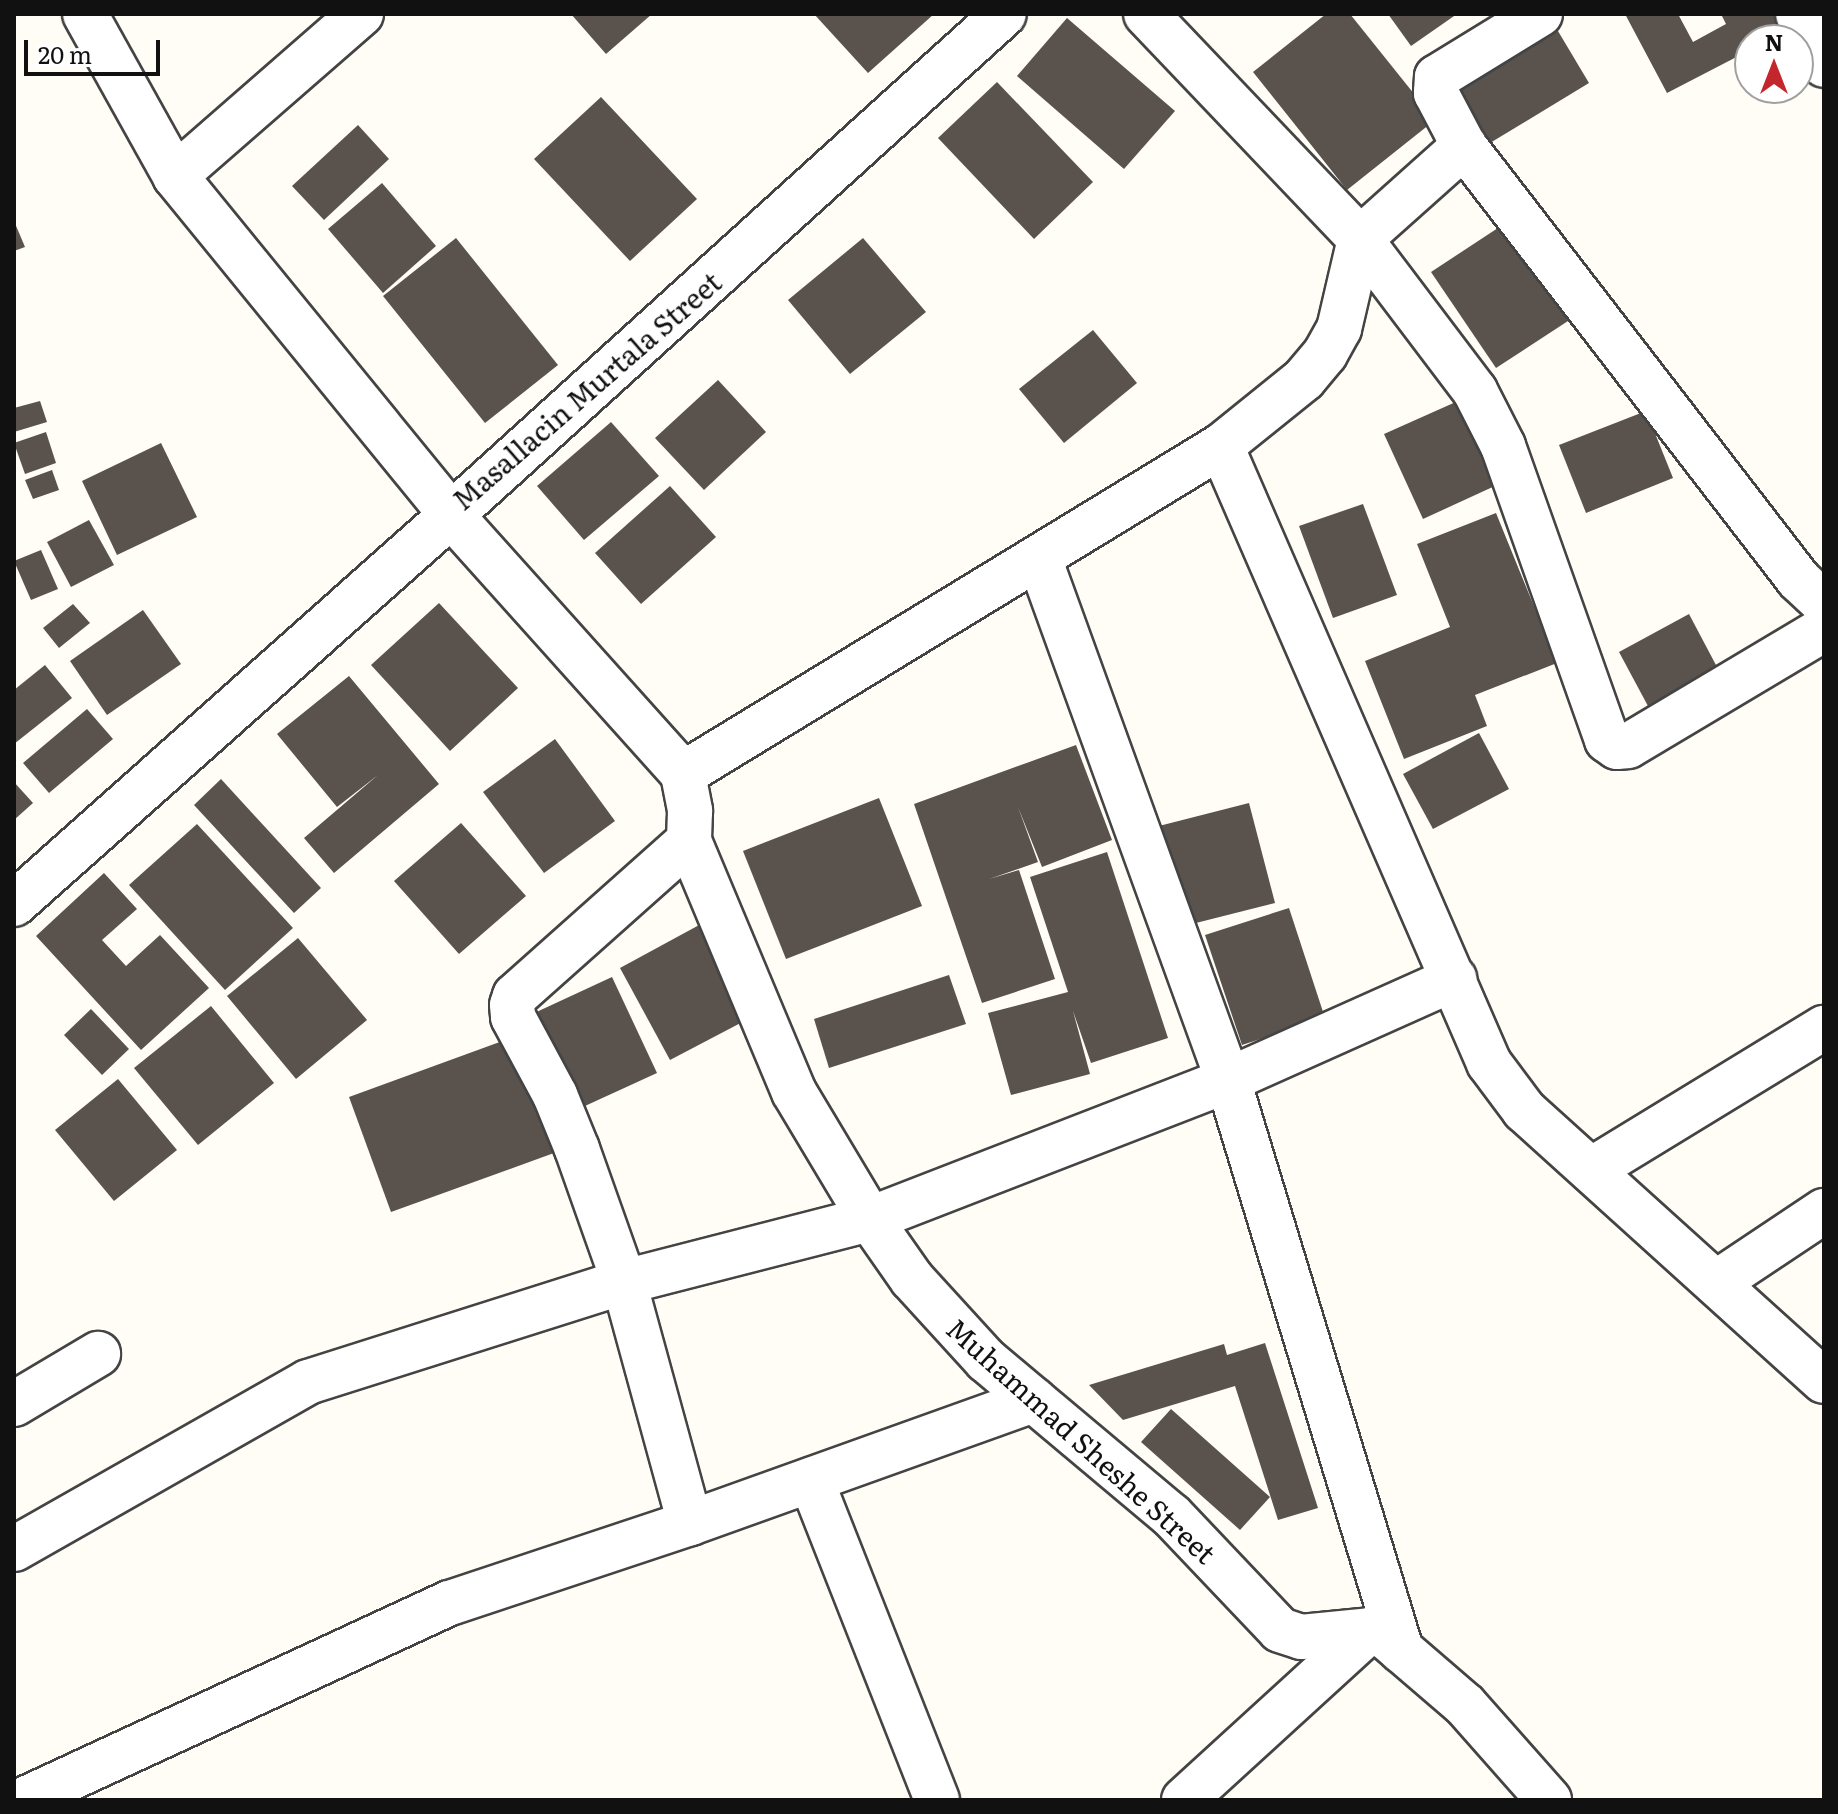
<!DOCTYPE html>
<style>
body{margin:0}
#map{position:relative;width:1838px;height:1814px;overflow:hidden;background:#fffdf5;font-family:Literata,serif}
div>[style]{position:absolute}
.building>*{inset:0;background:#5a524d}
.roads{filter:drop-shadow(2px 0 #444) drop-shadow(-2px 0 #444) drop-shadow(0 2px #444) drop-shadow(0 -2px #444)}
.minor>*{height:44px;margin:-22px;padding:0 22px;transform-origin:22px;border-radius:22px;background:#fff}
span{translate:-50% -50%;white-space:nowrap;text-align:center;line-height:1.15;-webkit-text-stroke:8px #fff;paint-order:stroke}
.street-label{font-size:28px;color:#111}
.frame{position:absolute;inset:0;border:16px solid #111;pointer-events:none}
.north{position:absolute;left:1734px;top:24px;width:80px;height:80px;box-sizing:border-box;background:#fff;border:2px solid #a0a0a0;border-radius:50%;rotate:0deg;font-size:22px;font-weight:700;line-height:32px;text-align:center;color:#111}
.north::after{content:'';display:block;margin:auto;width:28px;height:36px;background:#c4262e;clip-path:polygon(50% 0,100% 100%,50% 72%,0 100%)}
.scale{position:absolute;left:24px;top:40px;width:136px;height:36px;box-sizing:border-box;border:4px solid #111;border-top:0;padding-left:10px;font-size:24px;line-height:28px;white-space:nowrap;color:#111;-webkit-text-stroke:6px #fff;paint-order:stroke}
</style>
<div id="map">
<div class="building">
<div style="clip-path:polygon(571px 14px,652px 14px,606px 54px)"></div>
<div style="clip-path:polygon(814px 14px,934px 14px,868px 73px)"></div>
<div style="clip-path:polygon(1326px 14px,1350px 14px,1435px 120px,1347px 190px,1253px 72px)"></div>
<div style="clip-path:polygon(1388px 14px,1457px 14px,1411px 46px)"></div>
<div style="clip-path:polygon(1625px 14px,1678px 14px,1693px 42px,1726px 24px,1721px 14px,1786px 14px,1793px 27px,1769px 40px,1750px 40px,1750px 50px,1667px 93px)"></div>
<div style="clip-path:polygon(1549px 16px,1589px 83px,1485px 146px,1444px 79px)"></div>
<div style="clip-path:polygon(1067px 18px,1175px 111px,1124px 169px,1017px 76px)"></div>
<div style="clip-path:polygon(997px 82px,1093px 182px,1034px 239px,938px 138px)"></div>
<div style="clip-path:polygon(601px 97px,697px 199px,630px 261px,534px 159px)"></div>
<div style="clip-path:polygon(358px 125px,389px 159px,324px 220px,292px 186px)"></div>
<div style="clip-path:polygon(382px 183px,436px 246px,383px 293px,328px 229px)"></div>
<div style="clip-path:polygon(14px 221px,25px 247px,14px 251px)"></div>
<div style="clip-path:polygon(1504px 224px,1568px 321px,1496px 368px,1431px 272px)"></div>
<div style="clip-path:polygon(456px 238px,558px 365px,485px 423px,383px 296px)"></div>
<div style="clip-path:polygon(863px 238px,926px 312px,850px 374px,788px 300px)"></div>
<div style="clip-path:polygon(1093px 330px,1137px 383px,1064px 443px,1019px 389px)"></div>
<div style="clip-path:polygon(718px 380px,766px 432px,704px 490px,655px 438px)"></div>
<div style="clip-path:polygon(40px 401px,47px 422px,14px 432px,14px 408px)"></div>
<div style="clip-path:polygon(1458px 401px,1497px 485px,1423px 519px,1384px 434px)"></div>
<div style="clip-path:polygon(1646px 411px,1673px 478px,1586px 513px,1559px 445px)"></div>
<div style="clip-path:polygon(611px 422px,659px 476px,584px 540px,537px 486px)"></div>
<div style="clip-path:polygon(46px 432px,56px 463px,25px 474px,14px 443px)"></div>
<div style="clip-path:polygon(161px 443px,197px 517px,117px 555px,82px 481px)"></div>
<div style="clip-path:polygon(52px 470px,59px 490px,33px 499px,25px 480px)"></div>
<div style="clip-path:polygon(670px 486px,716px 537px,641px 604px,595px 553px)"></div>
<div style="clip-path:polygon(1363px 504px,1397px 595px,1333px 618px,1299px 526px)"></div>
<div style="clip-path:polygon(1496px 513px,1557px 663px,1475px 695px,1487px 726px,1404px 759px,1365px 661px,1450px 627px,1417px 544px)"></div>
<div style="clip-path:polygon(89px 520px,114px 565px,71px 587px,47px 542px)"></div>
<div style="clip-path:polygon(41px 550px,58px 589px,31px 600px,14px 561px)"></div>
<div style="clip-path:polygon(439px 603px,518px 688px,450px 751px,371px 665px)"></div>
<div style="clip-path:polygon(73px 604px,90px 623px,59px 648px,43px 628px)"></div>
<div style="clip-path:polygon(143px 610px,181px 664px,107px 715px,70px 661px)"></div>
<div style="clip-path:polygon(1689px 614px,1726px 684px,1656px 721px,1619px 652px)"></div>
<div style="clip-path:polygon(45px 665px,72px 698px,14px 744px,14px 690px)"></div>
<div style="clip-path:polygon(349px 676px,439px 784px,334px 873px,304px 838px,378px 775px,337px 807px,277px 734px)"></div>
<div style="clip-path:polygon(87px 709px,113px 739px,49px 793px,23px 763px)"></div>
<div style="clip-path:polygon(1479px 733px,1509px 789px,1433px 829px,1403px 774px)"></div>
<div style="clip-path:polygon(555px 739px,615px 821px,544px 873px,483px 792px)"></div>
<div style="clip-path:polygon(1076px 745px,1112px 840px,1042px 867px,1018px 807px,1038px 862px,989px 879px,1019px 870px,1055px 979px,982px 1003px,914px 804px)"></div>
<div style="clip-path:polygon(221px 779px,321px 888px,294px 913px,194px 805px)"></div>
<div style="clip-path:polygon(14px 782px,33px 803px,14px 820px)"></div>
<div style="clip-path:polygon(879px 798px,922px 906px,786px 959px,743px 851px)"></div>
<div style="clip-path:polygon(1249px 803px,1275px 903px,1180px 927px,1155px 827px)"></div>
<div style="clip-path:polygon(461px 823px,526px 896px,459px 954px,394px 881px)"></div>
<div style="clip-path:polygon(197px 824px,293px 928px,225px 990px,129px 885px)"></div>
<div style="clip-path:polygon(1107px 852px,1168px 1038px,1091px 1063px,1073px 1011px,1090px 1074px,1011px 1095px,988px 1013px,1068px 992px,1030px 877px)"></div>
<div style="clip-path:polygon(104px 873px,137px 909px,102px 940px,126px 966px,160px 935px,209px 988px,141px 1050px,36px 936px)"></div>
<div style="clip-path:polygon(1289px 908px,1325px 1018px,1242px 1045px,1205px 935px)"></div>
<div style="clip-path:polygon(701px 924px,752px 1017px,670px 1060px,620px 968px)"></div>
<div style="clip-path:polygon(298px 938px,367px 1020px,296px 1079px,227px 996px)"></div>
<div style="clip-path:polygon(949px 975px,966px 1024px,829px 1068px,814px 1019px)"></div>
<div style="clip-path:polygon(612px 977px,657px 1073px,574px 1111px,530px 1015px)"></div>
<div style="clip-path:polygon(211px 1006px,274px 1083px,198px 1145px,134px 1068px)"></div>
<div style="clip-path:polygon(91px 1009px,129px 1049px,102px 1075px,64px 1035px)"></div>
<div style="clip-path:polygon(511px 1038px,554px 1153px,391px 1212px,349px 1097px)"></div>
<div style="clip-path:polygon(118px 1079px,177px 1150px,114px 1201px,55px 1130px)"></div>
<div style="clip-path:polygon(1265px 1343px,1318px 1508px,1278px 1520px,1235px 1386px,1123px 1420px,1089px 1385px,1224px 1344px,1227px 1355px)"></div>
<div style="clip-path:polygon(1171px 1409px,1270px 1497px,1240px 1530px,1141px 1442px)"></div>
</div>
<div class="roads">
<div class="minor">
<div style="left:85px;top:14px;width:185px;rotate:60.9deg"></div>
<div style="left:175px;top:176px;width:437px;rotate:50.8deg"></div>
<div style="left:451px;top:515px;width:746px;rotate:-42.18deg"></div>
<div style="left:1146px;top:14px;width:311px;rotate:46.4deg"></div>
<div style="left:1360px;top:239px;width:191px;rotate:52.9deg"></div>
<div style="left:1475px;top:391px;width:62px;rotate:63deg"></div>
<div style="left:1503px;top:446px;width:312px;rotate:70.5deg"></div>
<div style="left:1607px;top:740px;width:12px;rotate:35deg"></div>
<div style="left:1617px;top:747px;width:11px;rotate:-5deg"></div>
<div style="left:1628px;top:746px;width:228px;rotate:-30.8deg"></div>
<div style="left:1540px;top:14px;width:121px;rotate:148.5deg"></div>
<div style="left:1437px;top:77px;width:16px;rotate:94deg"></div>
<div style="left:1436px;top:93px;width:60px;rotate:62.2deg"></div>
<div style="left:1464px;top:146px;width:548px;rotate:52.34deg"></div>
<div style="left:1799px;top:580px;width:34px;rotate:43deg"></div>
<div style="left:1798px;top:14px;width:57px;rotate:63deg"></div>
<div style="left:175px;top:176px;width:247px;rotate:-41.1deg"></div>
<div style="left:1221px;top:446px;width:673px;rotate:66.52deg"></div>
<div style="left:1489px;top:1063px;width:59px;rotate:53.3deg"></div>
<div style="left:1524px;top:1110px;width:404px;rotate:42.1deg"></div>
<div style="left:1039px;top:558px;width:555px;rotate:70.1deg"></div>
<div style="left:1228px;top:1080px;width:596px;rotate:73.12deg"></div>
<div style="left:683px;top:774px;width:630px;rotate:-31.37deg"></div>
<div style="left:1221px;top:446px;width:107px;rotate:-38.9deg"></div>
<div style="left:1304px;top:379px;width:33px;rotate:-50deg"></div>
<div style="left:1325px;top:354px;width:29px;rotate:-61deg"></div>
<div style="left:1339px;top:329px;width:92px;rotate:-76.9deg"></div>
<div style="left:1360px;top:239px;width:140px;rotate:-41.8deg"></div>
<div style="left:689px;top:841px;width:233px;rotate:138.3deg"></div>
<div style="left:515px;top:996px;width:9px;rotate:108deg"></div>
<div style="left:512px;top:1005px;width:12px;rotate:85deg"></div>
<div style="left:513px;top:1017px;width:89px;rotate:61.7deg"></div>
<div style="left:555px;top:1095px;width:58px;rotate:67.8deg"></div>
<div style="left:577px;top:1149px;width:141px;rotate:70.5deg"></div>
<div style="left:624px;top:1282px;width:250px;rotate:74.7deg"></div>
<div style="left:14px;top:904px;width:585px;rotate:-41.67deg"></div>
<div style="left:451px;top:515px;width:348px;rotate:48.1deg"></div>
<div style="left:683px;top:774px;width:38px;rotate:79deg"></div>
<div style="left:690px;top:811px;width:30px;rotate:92deg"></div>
<div style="left:689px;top:841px;width:272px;rotate:67.3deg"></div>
<div style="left:794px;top:1092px;width:148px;rotate:59.1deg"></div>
<div style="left:870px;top:1219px;width:73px;rotate:55deg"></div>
<div style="left:912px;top:1279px;width:110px;rotate:47.6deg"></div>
<div style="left:986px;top:1360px;width:241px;rotate:40deg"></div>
<div style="left:1171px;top:1515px;width:158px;rotate:46.5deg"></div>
<div style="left:1280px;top:1630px;width:22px;rotate:18deg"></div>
<div style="left:1301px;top:1637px;width:69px;rotate:-5.8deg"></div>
<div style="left:1370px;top:1630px;width:17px;rotate:24deg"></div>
<div style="left:1386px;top:1637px;width:104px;rotate:40.7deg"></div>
<div style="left:1465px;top:1705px;width:127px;rotate:48.5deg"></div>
<div style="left:1591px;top:1170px;width:273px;rotate:-31.4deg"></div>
<div style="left:1716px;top:1283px;width:130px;rotate:-33.7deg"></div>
<div style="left:14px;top:1404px;width:98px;rotate:-30.8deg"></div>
<div style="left:811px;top:1480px;width:344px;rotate:68.5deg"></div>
<div style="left:14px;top:1549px;width:338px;rotate:-29.6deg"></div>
<div style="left:308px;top:1382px;width:331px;rotate:-17.6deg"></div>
<div style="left:624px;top:1282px;width:254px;rotate:-14.4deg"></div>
<div style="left:870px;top:1219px;width:384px;rotate:-21.2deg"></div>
<div style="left:1228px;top:1080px;width:248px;rotate:-24.1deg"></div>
<div style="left:23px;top:1800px;width:470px;rotate:-24.8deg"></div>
<div style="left:450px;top:1603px;width:253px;rotate:-18.4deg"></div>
<div style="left:690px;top:1523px;width:365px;rotate:-19.7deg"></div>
<div style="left:1184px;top:1800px;width:252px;rotate:-42.4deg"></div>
</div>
</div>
<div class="street-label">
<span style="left:586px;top:390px;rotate:-41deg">Masallacin Murtala Street</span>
<span style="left:1082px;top:1440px;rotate:42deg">Muhammad Sheshe Street</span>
</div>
<div class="frame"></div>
<div class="north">N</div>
<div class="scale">20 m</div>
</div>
